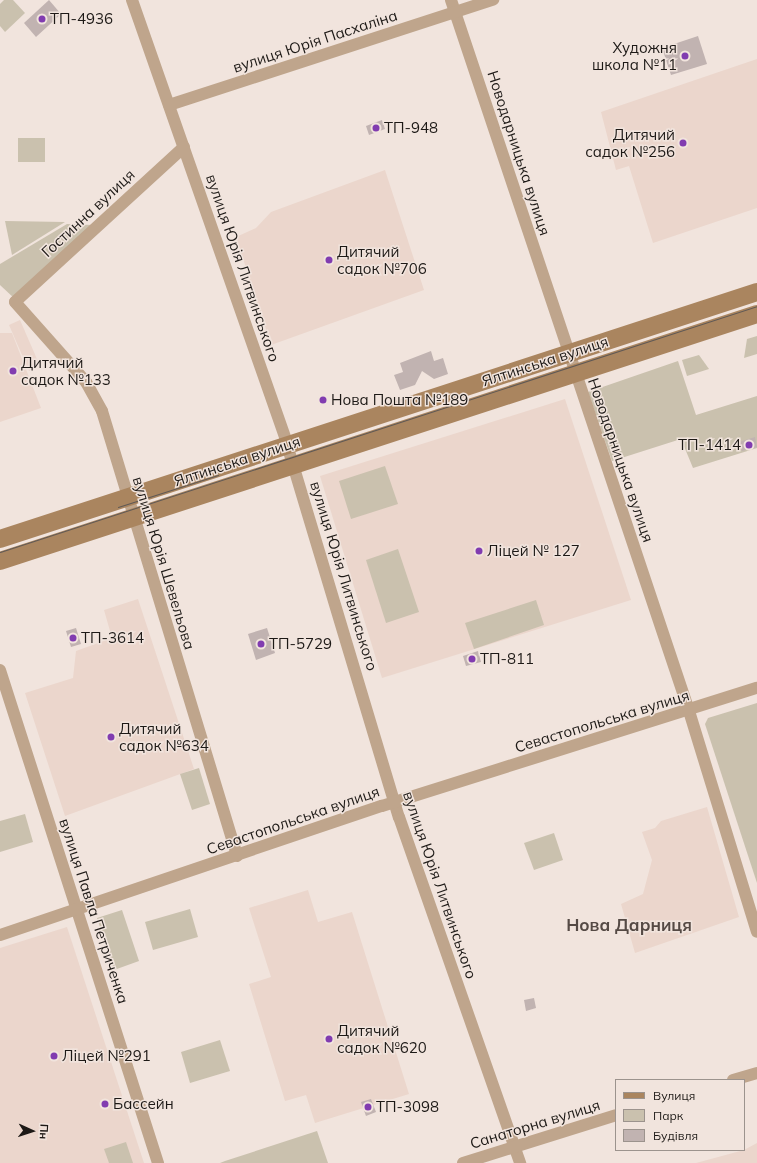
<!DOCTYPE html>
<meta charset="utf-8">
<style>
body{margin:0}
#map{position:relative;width:757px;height:1163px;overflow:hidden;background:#f1e4dd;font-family:Mulish,sans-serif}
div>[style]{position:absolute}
.built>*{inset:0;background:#ebd6cc}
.green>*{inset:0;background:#cac1ae}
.building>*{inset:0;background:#c1b3b1}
.street>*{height:12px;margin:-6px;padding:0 6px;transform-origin:6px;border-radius:6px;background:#bfa58c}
.secondary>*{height:18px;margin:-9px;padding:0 9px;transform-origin:9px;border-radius:9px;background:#aa855f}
.tram>*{height:1px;margin:-0.5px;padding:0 0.5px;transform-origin:0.5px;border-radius:0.5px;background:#605955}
.dots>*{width:11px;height:11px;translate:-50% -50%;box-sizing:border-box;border:2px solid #f1e4dd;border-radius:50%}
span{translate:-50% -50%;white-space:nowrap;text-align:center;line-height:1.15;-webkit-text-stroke:3px #f1e4dd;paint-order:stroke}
.poi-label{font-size:15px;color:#1d1916}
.left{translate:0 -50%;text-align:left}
.right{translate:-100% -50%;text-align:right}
.street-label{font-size:15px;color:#1d1916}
.quarter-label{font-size:17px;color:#554a45;font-weight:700}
.legend{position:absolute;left:615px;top:1079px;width:130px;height:72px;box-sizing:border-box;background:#f1e4dd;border:1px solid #9c938d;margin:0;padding:5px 7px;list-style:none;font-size:12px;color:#1d1916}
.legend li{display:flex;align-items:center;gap:8px;height:20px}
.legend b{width:20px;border:1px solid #9c938d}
.north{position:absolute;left:12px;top:1111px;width:40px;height:40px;-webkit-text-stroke:3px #f1e4dd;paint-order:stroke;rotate:93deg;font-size:11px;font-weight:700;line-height:16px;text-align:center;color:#1d1916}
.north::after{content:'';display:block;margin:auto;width:14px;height:18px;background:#1d1916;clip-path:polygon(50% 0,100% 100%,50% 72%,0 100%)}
</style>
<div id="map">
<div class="built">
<div style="clip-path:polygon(757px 59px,757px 208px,653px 243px,629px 166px,616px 170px,601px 112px)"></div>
<div style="clip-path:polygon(385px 170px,424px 290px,271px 345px,236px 237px,256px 228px,271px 212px)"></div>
<div style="clip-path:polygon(20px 320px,40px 366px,29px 371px,9px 325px)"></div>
<div style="clip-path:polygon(0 333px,12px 333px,41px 408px,0 422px)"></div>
<div style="clip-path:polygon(565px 399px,631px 600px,382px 678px,320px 476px)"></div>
<div style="clip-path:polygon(138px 599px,194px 769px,65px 816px,25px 693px,73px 678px,76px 651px,112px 638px,104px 610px)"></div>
<div style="clip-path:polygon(707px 807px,739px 917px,635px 953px,621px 904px,643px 894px,652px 860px,642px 832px,655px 828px,661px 821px)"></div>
<div style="clip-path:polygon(308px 890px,318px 922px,352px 912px,409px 1094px,315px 1123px,306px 1095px,285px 1101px,249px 984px,271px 977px,249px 908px)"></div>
<div style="clip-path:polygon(67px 927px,144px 1163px,0 1163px,0 948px)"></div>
<div style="clip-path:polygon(757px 1143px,757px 1163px,696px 1163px,744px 1150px)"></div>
</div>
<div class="green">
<div style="clip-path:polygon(4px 0,13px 0,25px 13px,5px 32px,0 26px,0 4px)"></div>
<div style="clip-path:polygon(18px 138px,45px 138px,45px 162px,18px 162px)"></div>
<div style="clip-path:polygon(5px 221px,65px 222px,12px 255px)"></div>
<div style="clip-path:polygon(67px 224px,93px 225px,15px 299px,0 285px,0 264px)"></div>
<div style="clip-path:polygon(757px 336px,757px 354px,744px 358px,747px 339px)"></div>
<div style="clip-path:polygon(699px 355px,709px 369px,687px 376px,682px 360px)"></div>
<div style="clip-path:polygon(678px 361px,696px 415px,757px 396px,757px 448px,693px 468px,681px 439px,612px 461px,588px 392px)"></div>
<div style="clip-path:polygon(385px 466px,398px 504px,351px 519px,339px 481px)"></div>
<div style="clip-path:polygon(398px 549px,419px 612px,386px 623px,366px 560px)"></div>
<div style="clip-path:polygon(536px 600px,544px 625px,474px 649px,465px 623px)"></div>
<div style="clip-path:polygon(757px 703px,757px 883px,705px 724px,708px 718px)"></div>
<div style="clip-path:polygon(199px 768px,210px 804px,192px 810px,180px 774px)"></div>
<div style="clip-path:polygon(25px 814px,33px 842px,0 852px,0 821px)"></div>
<div style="clip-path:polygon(554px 833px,563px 860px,534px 870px,524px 843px)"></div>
<div style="clip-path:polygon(190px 909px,198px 937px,153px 950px,145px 922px)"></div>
<div style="clip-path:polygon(122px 910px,139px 961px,114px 970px,97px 918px)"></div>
<div style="clip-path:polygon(220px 1040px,230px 1071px,190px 1083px,181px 1052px)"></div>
<div style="clip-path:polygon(317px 1131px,328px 1163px,220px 1163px,225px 1161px)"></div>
<div style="clip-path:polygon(126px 1142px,133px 1163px,109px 1163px,104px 1149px)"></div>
</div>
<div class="building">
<div style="clip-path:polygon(49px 0,61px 14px,36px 37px,24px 23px)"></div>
<div style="clip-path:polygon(698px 36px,707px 64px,671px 75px,662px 48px)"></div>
<div style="clip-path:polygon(382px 120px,385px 129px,369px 135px,366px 126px)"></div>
<div style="clip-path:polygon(431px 351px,434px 361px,443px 358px,448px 374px,434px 379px,422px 371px,415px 385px,400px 390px,394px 375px,403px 372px,400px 363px)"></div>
<div style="clip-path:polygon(755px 437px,757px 447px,742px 451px,739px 442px)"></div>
<div style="clip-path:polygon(76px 628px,81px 644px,71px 647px,66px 631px)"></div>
<div style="clip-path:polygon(267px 628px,275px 653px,256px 660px,248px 634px)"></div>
<div style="clip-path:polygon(478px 651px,481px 662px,466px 666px,463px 656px)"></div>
<div style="clip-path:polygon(534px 998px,536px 1008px,526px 1011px,524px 1000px)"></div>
<div style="clip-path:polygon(371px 1099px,376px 1112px,366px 1116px,361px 1102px)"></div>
</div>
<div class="street">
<div style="left:132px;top:0;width:464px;rotate:70.7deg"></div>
<div style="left:285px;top:438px;width:396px;rotate:73.3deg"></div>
<div style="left:399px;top:817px;width:367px;rotate:70.7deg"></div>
<div style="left:451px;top:0;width:750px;rotate:71.49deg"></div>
<div style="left:689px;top:711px;width:231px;rotate:72.9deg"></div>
<div style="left:169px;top:105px;width:341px;rotate:-18deg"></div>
<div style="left:184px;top:147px;width:229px;rotate:137.5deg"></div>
<div style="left:15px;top:302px;width:107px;rotate:48.4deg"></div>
<div style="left:86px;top:382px;width:33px;rotate:61deg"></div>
<div style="left:102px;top:411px;width:465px;rotate:73.1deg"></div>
<div style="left:0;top:670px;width:518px;rotate:72.23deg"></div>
<div style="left:0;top:935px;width:403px;rotate:-18.7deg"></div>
<div style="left:382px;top:806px;width:393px;rotate:-17.5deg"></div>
<div style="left:733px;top:1080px;width:25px;rotate:-16deg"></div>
<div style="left:463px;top:1163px;width:160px;rotate:-17.4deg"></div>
</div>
<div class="secondary">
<div style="left:0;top:539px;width:796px;rotate:-18.07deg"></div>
<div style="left:0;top:561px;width:796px;rotate:-18.07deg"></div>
</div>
<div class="tram">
<div style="left:118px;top:507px;width:105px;rotate:-17.7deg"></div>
<div style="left:0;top:552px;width:796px;rotate:-18deg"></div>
</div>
<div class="dots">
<div style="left:42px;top:19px;background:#813cb0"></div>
<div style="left:685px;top:56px;background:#813cb0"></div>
<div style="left:376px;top:128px;background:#813cb0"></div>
<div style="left:683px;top:143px;background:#813cb0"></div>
<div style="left:329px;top:260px;background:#813cb0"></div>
<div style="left:13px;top:371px;background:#813cb0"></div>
<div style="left:323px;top:400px;background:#813cb0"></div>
<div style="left:749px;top:445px;background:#813cb0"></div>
<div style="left:479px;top:551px;background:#813cb0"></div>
<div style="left:73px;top:638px;background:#813cb0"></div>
<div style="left:261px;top:644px;background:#813cb0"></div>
<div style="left:472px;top:659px;background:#813cb0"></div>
<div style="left:111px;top:737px;background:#813cb0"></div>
<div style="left:329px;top:1039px;background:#813cb0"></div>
<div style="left:54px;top:1056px;background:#813cb0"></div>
<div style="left:105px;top:1104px;background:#813cb0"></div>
<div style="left:368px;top:1107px;background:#813cb0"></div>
</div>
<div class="poi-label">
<span class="left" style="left:50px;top:19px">ТП-4936</span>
<span class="right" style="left:677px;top:56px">Художня<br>школа №11</span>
<span class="left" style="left:384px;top:128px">ТП-948</span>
<span class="right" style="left:675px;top:143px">Дитячий<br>садок №256</span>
<span class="left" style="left:337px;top:260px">Дитячий<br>садок №706</span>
<span class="left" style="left:21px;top:371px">Дитячий<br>садок №133</span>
<span class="left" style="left:331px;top:400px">Нова Пошта №189</span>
<span class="right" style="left:741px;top:445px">ТП-1414</span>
<span class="left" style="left:487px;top:551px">Ліцей № 127</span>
<span class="left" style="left:81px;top:638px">ТП-3614</span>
<span class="left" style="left:269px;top:644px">ТП-5729</span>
<span class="left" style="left:480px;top:659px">ТП-811</span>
<span class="left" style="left:119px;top:737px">Дитячий<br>садок №634</span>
<span class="left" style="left:337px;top:1039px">Дитячий<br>садок №620</span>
<span class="left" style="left:62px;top:1056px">Ліцей №291</span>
<span class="left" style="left:113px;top:1104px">Бассейн</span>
<span class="left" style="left:376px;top:1107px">ТП-3098</span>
</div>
<div class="street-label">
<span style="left:315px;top:41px;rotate:-18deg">вулиця Юрія Пасхаліна</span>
<span style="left:519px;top:153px;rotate:72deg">Новодарницька вулиця</span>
<span style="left:88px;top:213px;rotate:-43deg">Гостинна вулиця</span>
<span style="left:243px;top:268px;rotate:71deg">вулиця Юрія Литвинського</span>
<span style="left:545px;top:361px;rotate:-18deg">Ялтинська вулиця</span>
<span style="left:621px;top:460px;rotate:71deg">Новодарницька вулиця</span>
<span style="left:237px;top:461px;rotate:-18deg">Ялтинська вулиця</span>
<span style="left:164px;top:563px;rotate:73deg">вулиця Юрія Шевельова</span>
<span style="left:344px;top:576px;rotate:73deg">вулиця Юрія Литвинського</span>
<span style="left:602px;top:721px;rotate:-17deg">Севастопольська вулиця</span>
<span style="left:293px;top:820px;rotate:-19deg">Севастопольська вулиця</span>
<span style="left:440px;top:885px;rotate:71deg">вулиця Юрія Литвинського</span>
<span style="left:94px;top:911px;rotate:72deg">вулиця Павла Петриченка</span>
<span style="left:535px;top:1124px;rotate:-17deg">Санаторна вулиця</span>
</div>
<div class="quarter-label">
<span style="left:629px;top:925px">Нова Дарниця</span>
</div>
<ul class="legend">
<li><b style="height:5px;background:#aa855f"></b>Вулиця</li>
<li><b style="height:11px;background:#cac1ae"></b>Парк</li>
<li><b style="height:11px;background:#c1b3b1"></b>Будівля</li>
</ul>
<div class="north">Пн</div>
</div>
